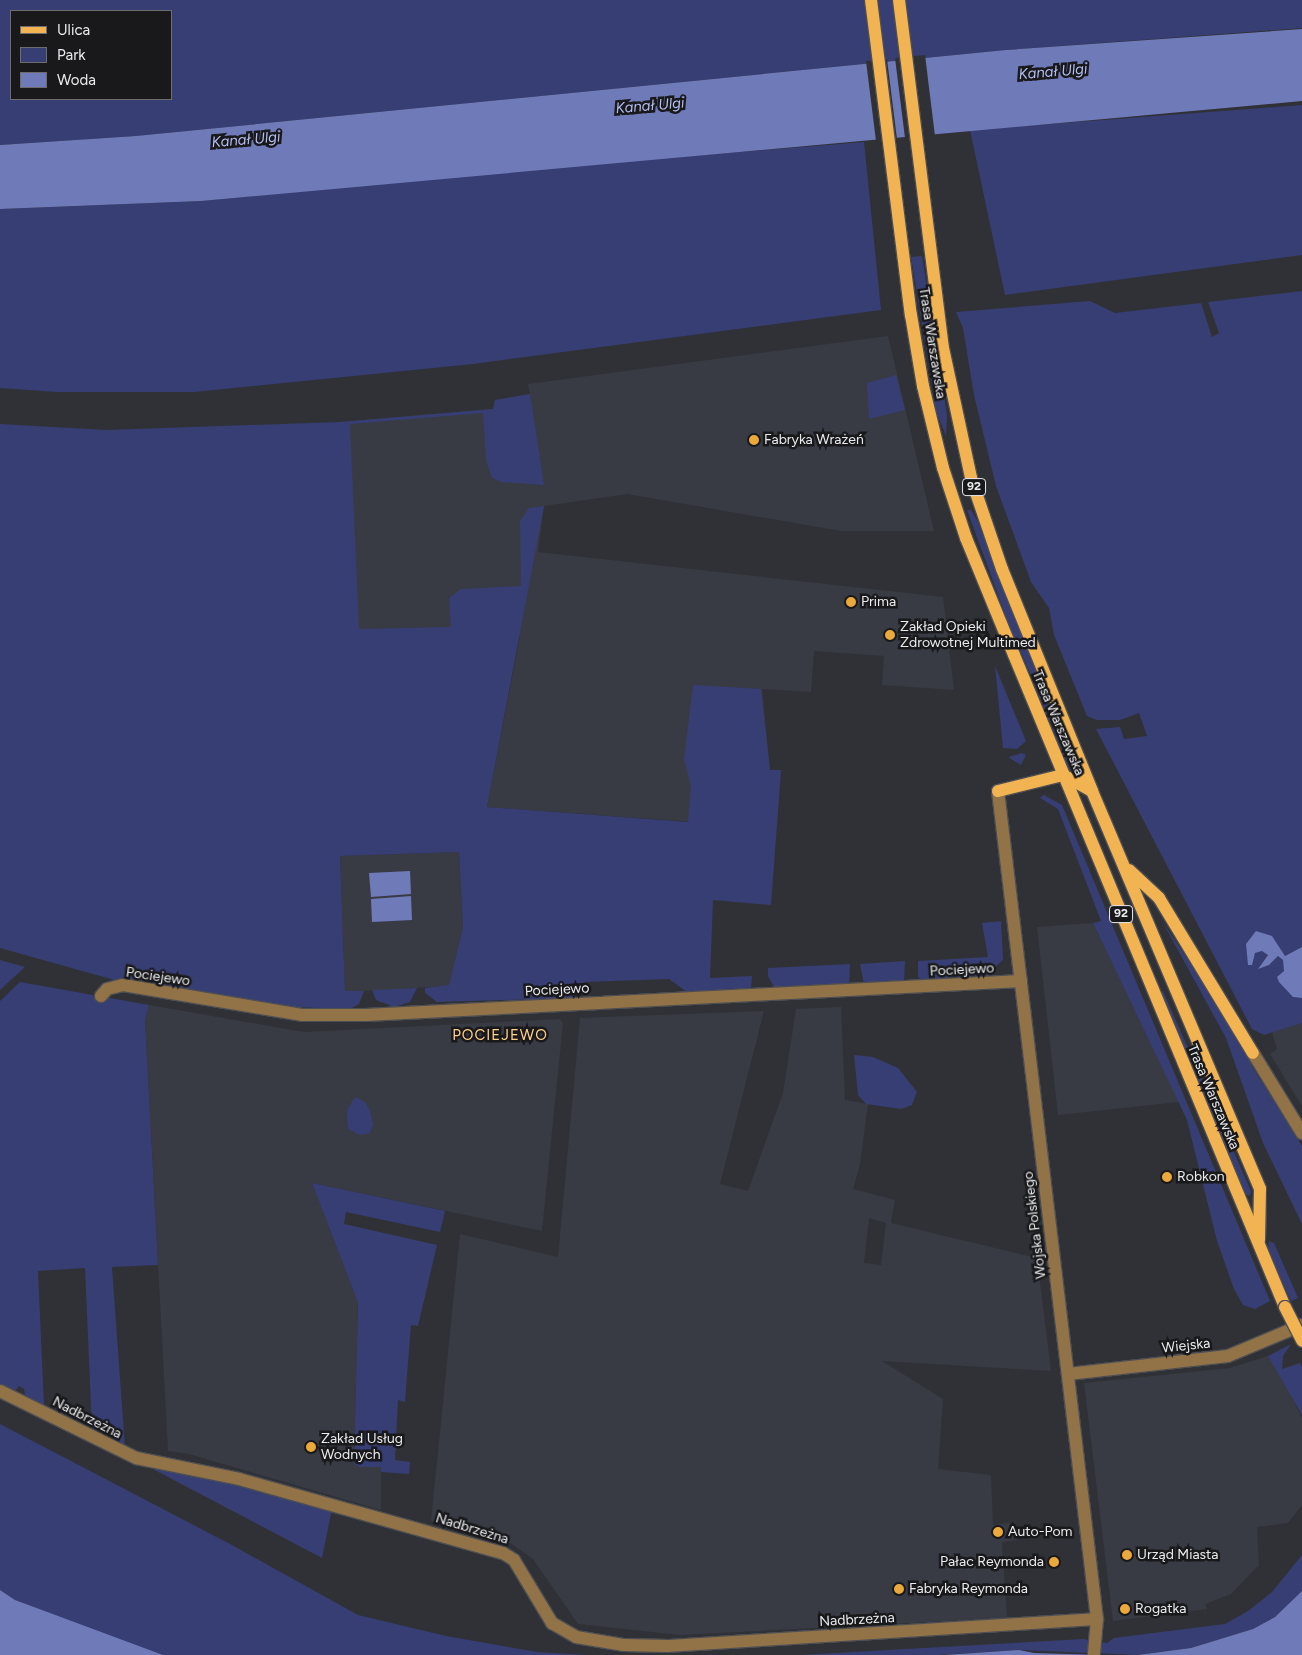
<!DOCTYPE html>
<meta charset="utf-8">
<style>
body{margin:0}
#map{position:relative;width:1302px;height:1655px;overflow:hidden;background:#303136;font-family:Figtree,sans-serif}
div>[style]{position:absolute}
.built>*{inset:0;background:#383b44}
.green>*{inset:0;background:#373e73}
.water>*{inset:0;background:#6f7ab9}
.pier>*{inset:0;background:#303136}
.roads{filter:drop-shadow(1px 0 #4e4f53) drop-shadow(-1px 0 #4e4f53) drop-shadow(0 1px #4e4f53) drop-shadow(0 -1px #4e4f53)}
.minor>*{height:12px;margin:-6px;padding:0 6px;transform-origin:6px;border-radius:6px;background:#927348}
.major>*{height:12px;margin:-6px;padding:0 6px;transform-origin:6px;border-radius:6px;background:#f2b353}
.bridges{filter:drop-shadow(1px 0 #4e4f53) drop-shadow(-1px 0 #4e4f53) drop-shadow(0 1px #4e4f53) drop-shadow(0 -1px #4e4f53)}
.major-bridge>*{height:12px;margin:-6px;padding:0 6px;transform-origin:6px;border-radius:6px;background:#f2b353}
.dots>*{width:14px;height:14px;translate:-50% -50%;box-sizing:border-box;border:2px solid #19191b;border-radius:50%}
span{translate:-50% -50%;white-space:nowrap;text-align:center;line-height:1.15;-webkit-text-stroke:5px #19191b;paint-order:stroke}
.shield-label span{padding:1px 4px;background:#19191b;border:1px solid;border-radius:4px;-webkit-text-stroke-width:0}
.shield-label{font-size:12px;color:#eaebee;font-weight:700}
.street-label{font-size:14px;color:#eaebee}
.poi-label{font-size:14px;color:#eaebee}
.left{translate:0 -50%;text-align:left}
.right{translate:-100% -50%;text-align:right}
.water-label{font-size:15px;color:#b3bef3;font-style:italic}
.neighbourhood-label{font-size:15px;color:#ffcf8c;letter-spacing:1px}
.legend{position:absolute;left:10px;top:10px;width:162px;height:90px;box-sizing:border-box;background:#19191b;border:1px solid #6d6d6f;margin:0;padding:6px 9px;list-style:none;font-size:15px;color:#eaebee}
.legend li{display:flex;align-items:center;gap:10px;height:25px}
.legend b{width:25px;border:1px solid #6d6d6f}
</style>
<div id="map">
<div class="built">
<div style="clip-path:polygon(888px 336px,934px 531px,841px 531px,627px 494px,544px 506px,538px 552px,943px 597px,954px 690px,882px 685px,884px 656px,814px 651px,811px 692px,762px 689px,770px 770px,781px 770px,777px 828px,487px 807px,520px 636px,350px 643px,340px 422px,493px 409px,495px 400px,530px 394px,528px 384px)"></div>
<div style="clip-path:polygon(459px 852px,463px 927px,449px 986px,345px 992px,340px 856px)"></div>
<div style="clip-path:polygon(1093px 923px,1179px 1102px,1058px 1115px,1037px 927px)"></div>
<div style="clip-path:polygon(149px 1005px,304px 1032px,560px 1019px,563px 1023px,542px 1231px,312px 1183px,358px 1303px,354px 1464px,359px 1467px,381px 1467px,381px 1510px,189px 1454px,168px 1451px,145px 1020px)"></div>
<div style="clip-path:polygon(evenodd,841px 1007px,845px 1100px,868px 1104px,860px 1164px,853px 1189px,895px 1200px,891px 1223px,1037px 1258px,1051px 1371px,882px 1361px,943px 1399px,938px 1469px,991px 1475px,993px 1525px,1015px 1522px,1017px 1540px,1002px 1542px,1007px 1618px,680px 1635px,578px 1624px,533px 1559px,512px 1544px,431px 1521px,460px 1234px,558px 1257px,580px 1018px,764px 1011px,720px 1184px,748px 1191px,783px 1093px,796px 1009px,841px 1007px,869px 1218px,886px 1223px,881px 1265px,864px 1263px,869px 1218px)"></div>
<div style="clip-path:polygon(1302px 1023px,1302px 1106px,1270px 1054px,1277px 1049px,1272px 1032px)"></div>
<div style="clip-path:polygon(1268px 1356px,1280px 1372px,1302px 1418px,1302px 1505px,1288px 1523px,1257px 1527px,1259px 1565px,1231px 1594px,1205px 1604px,1207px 1609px,1113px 1621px,1084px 1383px,1230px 1368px)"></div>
</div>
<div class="green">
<div style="clip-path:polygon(evenodd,0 0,1302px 0,1302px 28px,1006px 50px,136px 136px,0 145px,0 0,11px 11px,171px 11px,171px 99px,11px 99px,11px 11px)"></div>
<div style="clip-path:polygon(1302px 105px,1302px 255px,1005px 295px,970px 130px)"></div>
<div style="clip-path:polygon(864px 142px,881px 310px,473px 364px,194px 392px,57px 392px,0 388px,0 209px,201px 201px,553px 167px)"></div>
<div style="clip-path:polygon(922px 256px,947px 415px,946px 436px,936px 411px,911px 257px)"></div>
<div style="clip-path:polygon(1302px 291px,1302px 947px,1285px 956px,1272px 937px,1256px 931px,1252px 960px,1255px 953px,1262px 951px,1268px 954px,1259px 968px,1269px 965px,1278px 956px,1283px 960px,1293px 997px,1302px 998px,1302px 1023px,1264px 1035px,1252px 1029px,1096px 729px,1120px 727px,1124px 739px,1147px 736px,1139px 713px,1120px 720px,1097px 720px,1087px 716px,1054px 635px,1049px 608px,1031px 582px,996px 486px,974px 395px,963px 328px,956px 312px,1090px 301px,1115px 313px,1201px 303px,1212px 337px,1219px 333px,1208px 302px)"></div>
<div style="clip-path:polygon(896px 375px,905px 410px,869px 419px,867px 383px)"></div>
<div style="clip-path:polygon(530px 394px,544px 485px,501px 482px,492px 478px,486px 460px,483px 413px,350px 424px,359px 629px,451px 627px,449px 598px,461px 589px,521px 586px,520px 521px,529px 508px,544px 506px,487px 807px,688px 822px,691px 786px,684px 759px,693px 685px,761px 689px,770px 770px,781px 770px,771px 905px,713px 900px,710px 978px,752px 976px,751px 988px,687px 992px,669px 979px,584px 982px,574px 998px,437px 1002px,425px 993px,425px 988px,449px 985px,463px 927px,459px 852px,340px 856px,345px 991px,364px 991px,359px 1004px,350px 1009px,289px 1007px,166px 985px,118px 981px,0 948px,0 424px,106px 430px,340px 422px,493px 409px,495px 400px)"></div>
<div style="clip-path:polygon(967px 510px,971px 510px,977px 520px,1037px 673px,1031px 675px,1008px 622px)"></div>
<div style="clip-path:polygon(995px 666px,1026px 741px,1017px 749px,1003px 748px)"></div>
<div style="clip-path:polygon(1040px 682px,1077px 770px,1076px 773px,1070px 770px,1034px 684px)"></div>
<div style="clip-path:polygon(1022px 753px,1026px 755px,1021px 765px,1008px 757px)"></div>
<div style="clip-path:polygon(1044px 795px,1062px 805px,1270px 1301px,1255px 1309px,1243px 1305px,1234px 1289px,1217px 1241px,1187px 1120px,1093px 923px,1101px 921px,1058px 809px,1040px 798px)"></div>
<div style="clip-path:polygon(1001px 921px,1003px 960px,988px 973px,990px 977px,922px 982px,918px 977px,918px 961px,988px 957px,982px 923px)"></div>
<div style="clip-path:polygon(1162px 921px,1239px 1036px,1253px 1068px,1302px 1146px,1302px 1224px,1263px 1143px,1226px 1038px)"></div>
<div style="clip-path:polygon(0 960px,25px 967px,0 990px)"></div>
<div style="clip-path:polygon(905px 961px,904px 982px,864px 984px,860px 964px)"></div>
<div style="clip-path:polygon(850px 964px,849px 986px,775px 989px,768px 976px,768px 968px)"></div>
<div style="clip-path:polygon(20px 982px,149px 1005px,145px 1020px,158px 1265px,112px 1267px,125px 1448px,115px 1442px,111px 1433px,92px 1429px,85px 1268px,38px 1271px,44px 1406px,25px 1395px,24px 1389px,19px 1386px,16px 1390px,0 1385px,0 1001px)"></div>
<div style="clip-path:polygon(417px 988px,410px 1002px,394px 1007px,376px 1000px,372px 990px)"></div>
<div style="clip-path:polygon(1163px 991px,1251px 1191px,1250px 1196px,1243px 1193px,1161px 992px)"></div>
<div style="clip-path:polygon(854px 1055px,873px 1057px,898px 1068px,917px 1092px,912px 1105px,901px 1109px,866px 1104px,858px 1095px)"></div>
<div style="clip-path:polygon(355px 1097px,365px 1102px,370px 1111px,373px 1125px,370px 1133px,360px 1135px,348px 1129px,347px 1110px)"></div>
<div style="clip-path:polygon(312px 1183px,445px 1211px,440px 1232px,346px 1212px,344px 1224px,437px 1245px,418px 1326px,411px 1325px,405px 1402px,398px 1400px,395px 1460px,410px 1462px,409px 1474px,381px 1472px,381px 1467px,359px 1467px,354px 1464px,358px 1303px)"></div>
<div style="clip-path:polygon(1269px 1241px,1274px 1243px,1298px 1298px,1291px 1301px,1268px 1250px)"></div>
<div style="clip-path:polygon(1291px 1344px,1283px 1356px,1282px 1369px,1300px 1363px,1302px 1367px,1302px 1415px,1268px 1356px)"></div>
<div style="clip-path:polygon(0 1424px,230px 1544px,358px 1615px,446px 1636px,537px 1652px,587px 1655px,163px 1655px,82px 1627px,15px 1600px,0 1590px)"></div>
<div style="clip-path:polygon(149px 1467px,223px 1480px,332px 1509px,322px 1558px)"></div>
<div style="clip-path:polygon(1302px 1555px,1302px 1591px,1275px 1617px,1253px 1629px,1191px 1648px,1138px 1655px,1019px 1650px,937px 1655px,799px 1655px,1083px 1639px,1107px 1643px,1114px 1638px,1225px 1624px,1248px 1611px,1272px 1592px)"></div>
</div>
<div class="water">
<div style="clip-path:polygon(1302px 29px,1302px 101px,201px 201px,0 209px,0 145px,136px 136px,1006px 50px)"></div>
<div style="clip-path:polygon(410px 871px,411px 894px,371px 897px,369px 873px)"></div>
<div style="clip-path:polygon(411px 896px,412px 920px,372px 922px,371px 899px)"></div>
<div style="clip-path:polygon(1256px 931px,1272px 936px,1285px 956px,1302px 947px,1302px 998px,1293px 997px,1279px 982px,1277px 977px,1284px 971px,1283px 960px,1278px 956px,1269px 965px,1258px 969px,1268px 955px,1262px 951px,1255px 953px,1252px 965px,1248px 965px,1246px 944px)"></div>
<div style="clip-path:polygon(0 1590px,15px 1600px,163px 1655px,0 1655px)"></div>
<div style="clip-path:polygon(1302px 1591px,1302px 1655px,1138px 1655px,1191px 1648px,1253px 1629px,1275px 1617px)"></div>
<div style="clip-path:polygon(1019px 1650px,1034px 1653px,1100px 1655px,944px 1655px)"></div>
</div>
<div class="pier">
<div style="clip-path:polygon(925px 55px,935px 136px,905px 138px,895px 58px)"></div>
<div style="clip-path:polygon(887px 59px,897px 139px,876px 141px,866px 61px)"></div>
</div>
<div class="roads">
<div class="minor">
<div style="left:998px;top:791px;width:834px;rotate:83.18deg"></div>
<div style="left:1097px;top:1619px;width:36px;rotate:95deg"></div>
<div style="left:101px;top:996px;width:9px;rotate:-49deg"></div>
<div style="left:107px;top:989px;width:16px;rotate:-14deg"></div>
<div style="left:123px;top:985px;width:181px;rotate:9.5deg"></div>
<div style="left:302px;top:1015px;width:64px"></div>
<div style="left:366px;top:1015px;width:656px;rotate:-2.97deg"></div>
<div style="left:1253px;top:1053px;width:94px;rotate:58.5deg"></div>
<div style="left:1068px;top:1374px;width:161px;rotate:-6.4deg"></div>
<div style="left:1228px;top:1356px;width:80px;rotate:-22.7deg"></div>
<div style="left:0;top:1391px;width:152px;rotate:26.2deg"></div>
<div style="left:136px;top:1458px;width:105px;rotate:11.5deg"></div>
<div style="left:239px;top:1479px;width:274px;rotate:15.7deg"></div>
<div style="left:503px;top:1553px;width:13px;rotate:32deg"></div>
<div style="left:514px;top:1560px;width:74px;rotate:58.9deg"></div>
<div style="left:552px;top:1623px;width:28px;rotate:30deg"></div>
<div style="left:576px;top:1637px;width:49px;rotate:9.5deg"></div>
<div style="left:624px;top:1645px;width:44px;rotate:1.3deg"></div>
<div style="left:668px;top:1646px;width:430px;rotate:-3.6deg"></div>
</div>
<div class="major">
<div style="left:871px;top:0;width:318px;rotate:82.8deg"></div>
<div style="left:911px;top:315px;width:72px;rotate:80.4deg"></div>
<div style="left:923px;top:386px;width:84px;rotate:76.3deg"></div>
<div style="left:943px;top:468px;width:74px;rotate:71.8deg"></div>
<div style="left:966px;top:538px;width:126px;rotate:67.7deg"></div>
<div style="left:1014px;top:655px;width:706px;rotate:67.43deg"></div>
<div style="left:899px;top:0;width:351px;rotate:82.8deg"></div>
<div style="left:943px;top:348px;width:133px;rotate:77.8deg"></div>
<div style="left:971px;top:478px;width:96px;rotate:71.2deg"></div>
<div style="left:1002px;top:569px;width:240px;rotate:67.9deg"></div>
<div style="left:1092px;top:791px;width:432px;rotate:67.1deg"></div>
<div style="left:1260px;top:1189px;width:51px;rotate:91.1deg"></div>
<div style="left:998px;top:791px;width:67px;rotate:-13.8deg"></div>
<div style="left:1063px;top:775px;width:33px;rotate:29deg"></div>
<div style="left:1129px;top:870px;width:41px;rotate:43deg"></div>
<div style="left:1159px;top:898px;width:181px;rotate:58.8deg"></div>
</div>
</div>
<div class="bridges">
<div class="major-bridge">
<div style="left:1285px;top:1307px;width:38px;rotate:63deg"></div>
</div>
</div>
<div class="dots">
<div style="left:754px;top:440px;background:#eca93b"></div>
<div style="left:851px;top:602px;background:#eca93b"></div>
<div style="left:890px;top:635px;background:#eca93b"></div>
<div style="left:1167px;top:1177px;background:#eca93b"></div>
<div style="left:311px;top:1447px;background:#eca93b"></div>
<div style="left:998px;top:1532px;background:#eca93b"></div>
<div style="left:1127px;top:1555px;background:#eca93b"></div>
<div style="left:1054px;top:1562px;background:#eca93b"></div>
<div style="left:899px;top:1589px;background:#eca93b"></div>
<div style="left:1125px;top:1609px;background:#eca93b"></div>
</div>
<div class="shield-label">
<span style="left:974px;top:487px">92</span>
<span style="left:1121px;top:914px">92</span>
</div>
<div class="street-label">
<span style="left:932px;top:343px;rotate:81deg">Trasa Warszawska</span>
<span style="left:1058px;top:723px;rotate:67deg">Trasa Warszawska</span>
<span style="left:962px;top:970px;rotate:-3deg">Pociejewo</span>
<span style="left:158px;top:977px;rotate:8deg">Pociejewo</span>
<span style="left:557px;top:990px;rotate:-3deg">Pociejewo</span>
<span style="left:1213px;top:1097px;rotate:67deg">Trasa Warszawska</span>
<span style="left:1035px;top:1225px;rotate:-97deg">Wojska Polskiego</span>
<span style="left:1186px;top:1346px;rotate:-6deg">Wiejska</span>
<span style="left:87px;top:1418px;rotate:27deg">Nadbrzeżna</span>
<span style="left:472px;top:1529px;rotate:17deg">Nadbrzeżna</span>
<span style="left:857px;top:1620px;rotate:-3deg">Nadbrzeżna</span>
</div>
<div class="poi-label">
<span class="left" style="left:764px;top:440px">Fabryka Wrażeń</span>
<span class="left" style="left:861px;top:602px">Prima</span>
<span class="left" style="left:900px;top:635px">Zakład Opieki<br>Zdrowotnej Multimed</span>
<span class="left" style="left:1177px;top:1177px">Robkon</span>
<span class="left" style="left:321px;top:1447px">Zakład Usług<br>Wodnych</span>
<span class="left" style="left:1008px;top:1532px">Auto-Pom</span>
<span class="left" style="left:1137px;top:1555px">Urząd Miasta</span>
<span class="right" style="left:1044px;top:1562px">Pałac Reymonda</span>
<span class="left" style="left:909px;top:1589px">Fabryka Reymonda</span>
<span class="left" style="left:1135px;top:1609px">Rogatka</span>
</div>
<div class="water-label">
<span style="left:1053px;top:72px;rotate:-5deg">Kanał Ulgi</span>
<span style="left:650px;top:106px;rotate:-5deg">Kanał Ulgi</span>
<span style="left:246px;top:140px;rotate:-5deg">Kanał Ulgi</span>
</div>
<div class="neighbourhood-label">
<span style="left:500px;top:1036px">POCIEJEWO</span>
</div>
<ul class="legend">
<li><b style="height:6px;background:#f2b353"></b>Ulica</li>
<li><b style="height:14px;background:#373e73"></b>Park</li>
<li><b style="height:14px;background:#6f7ab9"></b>Woda</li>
</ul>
</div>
